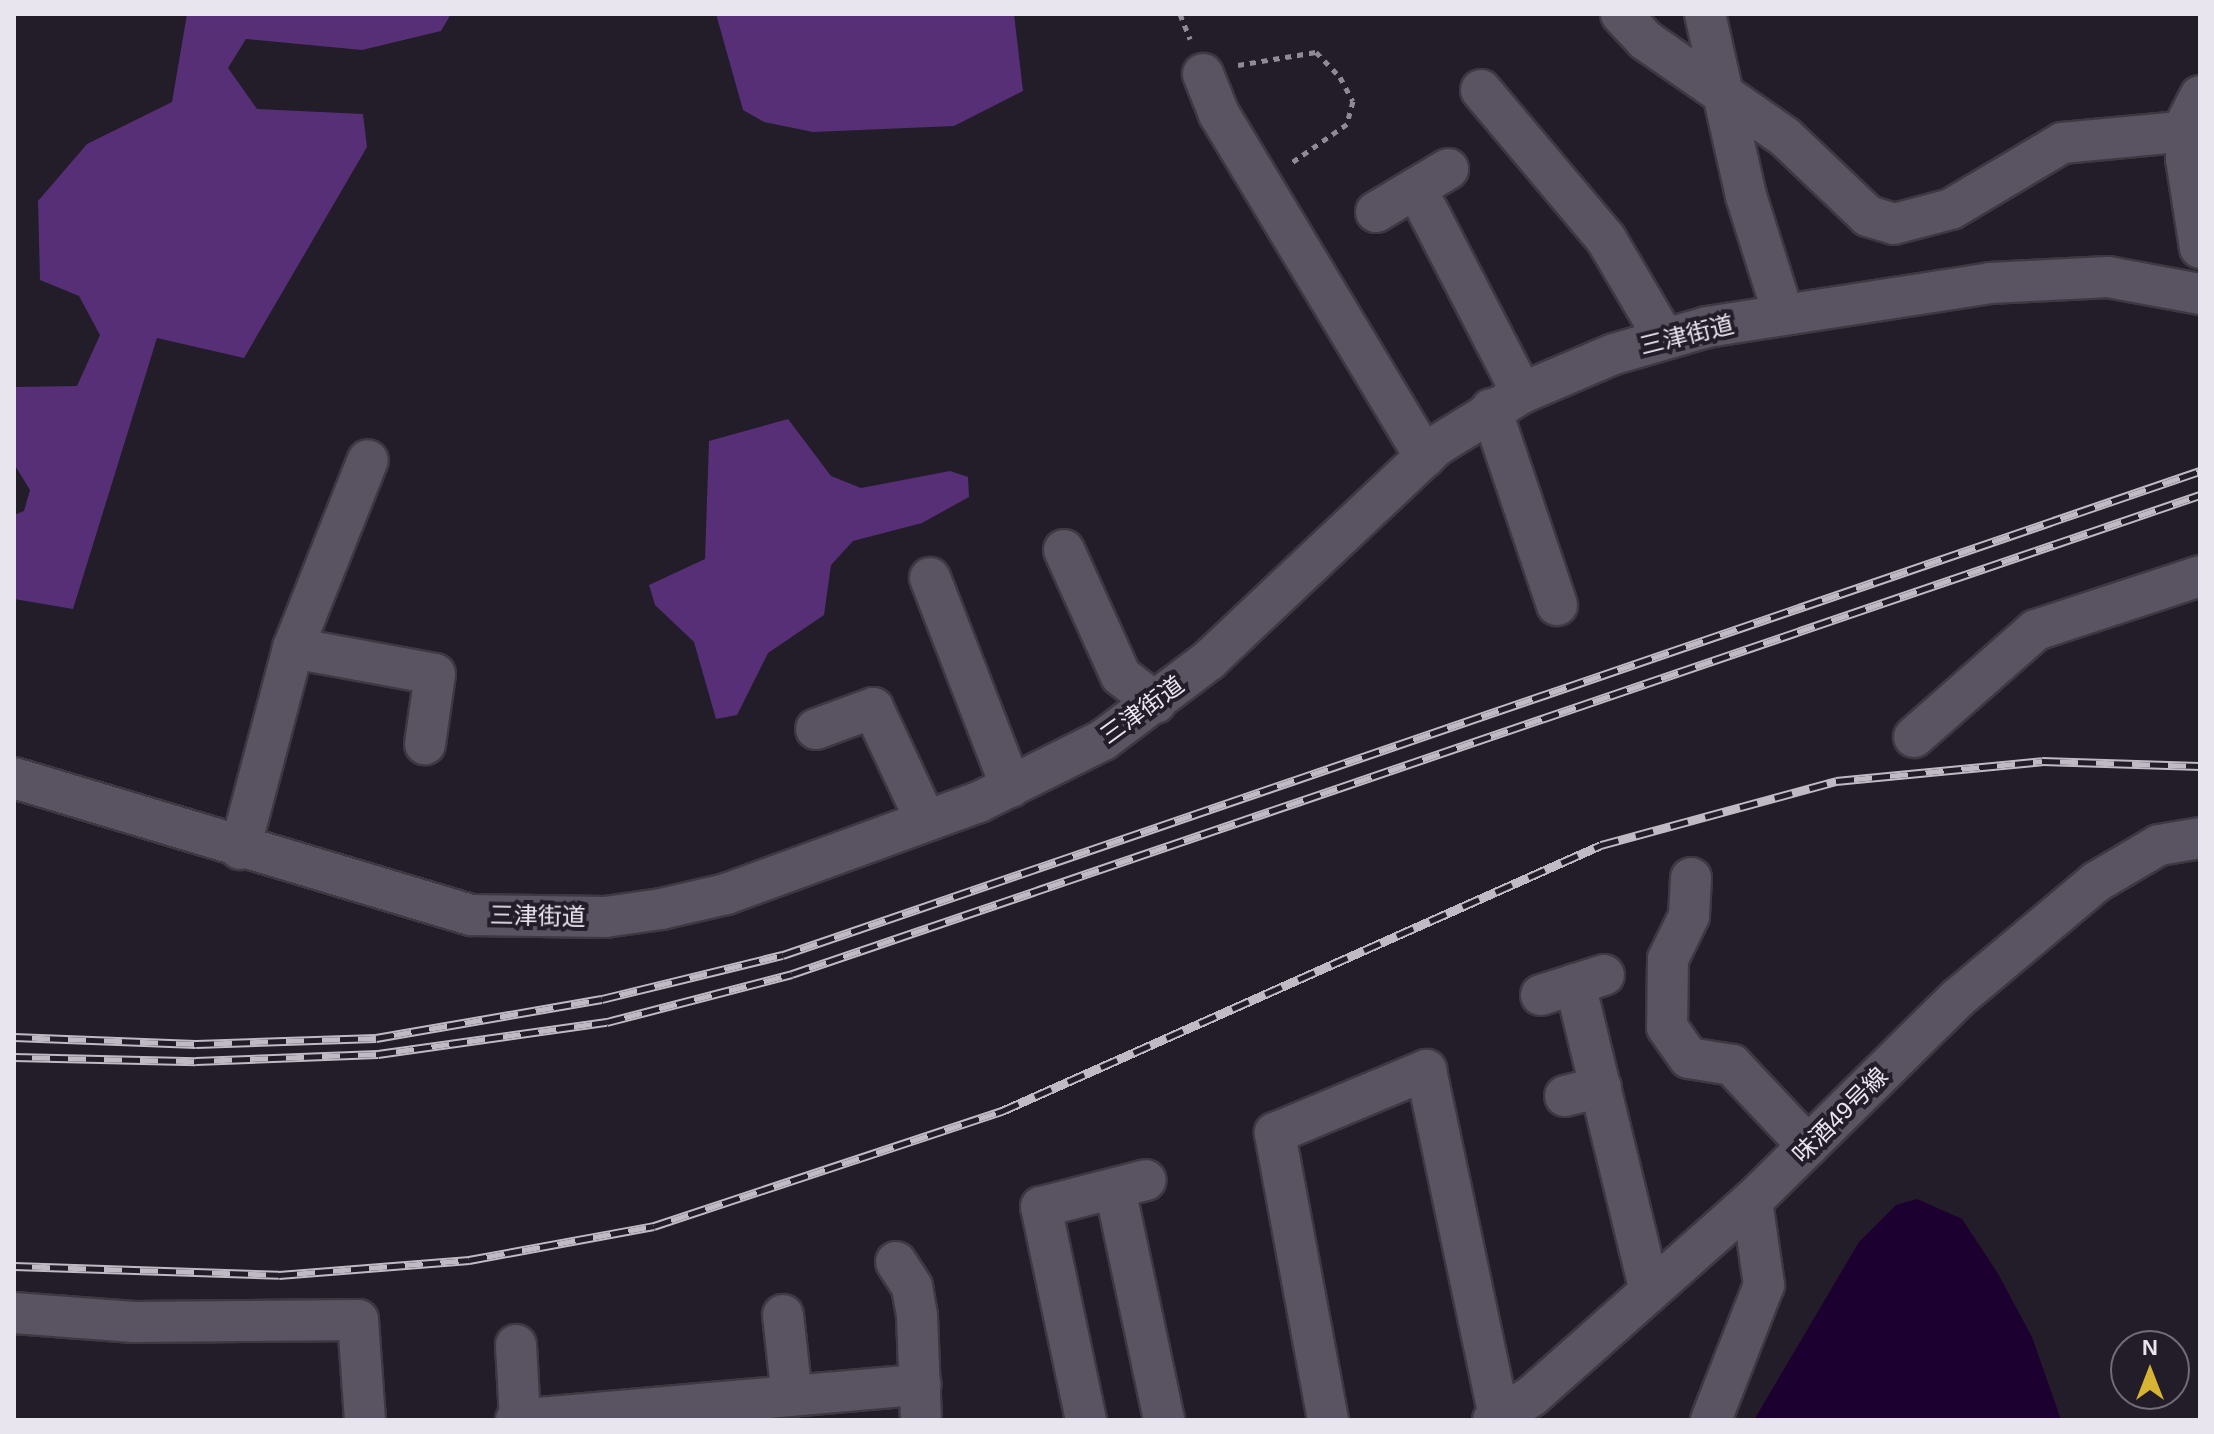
<!DOCTYPE html>
<meta charset="utf-8">
<style>
body{margin:0}
#map{position:relative;width:2214px;height:1434px;overflow:hidden;background:#231c29;font-family:Helvetica,"Noto Sans JP",sans-serif}
div>[style]{position:absolute}
.forest>*{inset:0;background:#562f76}
.water>*{inset:0;background:#1c0030}
.path>*{height:5px;margin-top:-2.5px;transform-origin:0;background:repeating-linear-gradient(90deg,#8f8a95 0 6px,transparent 0 12px)}
.roads{filter:drop-shadow(2px 0 #3d3842) drop-shadow(-2px 0 #3d3842) drop-shadow(0 2px #3d3842) drop-shadow(0 -2px #3d3842)}
.minor>*{height:40px;margin:-20px;padding:0 20px;transform-origin:20px;border-radius:20px;background:#5a5361}
.rail>*{height:9px;margin-top:-4.5px;transform-origin:0;background:repeating-linear-gradient(90deg,#231c29 0 18px,#bfbac4 0 36px);box-sizing:border-box;border-block:2px solid #bfbac4}
span{translate:-50% -50%;white-space:nowrap;text-align:center;line-height:1.15;-webkit-text-stroke:8px #231c29;paint-order:stroke}
.street-label{font-size:24px;color:#e9e5ee}
.frame{position:absolute;inset:0;border:16px solid #e9e5ee;pointer-events:none}
.north{position:absolute;left:2110px;top:1330px;width:80px;height:80px;box-sizing:border-box;background:#231c29;border:2px solid #726c78;border-radius:50%;rotate:0deg;font-size:22px;font-weight:700;line-height:32px;text-align:center;color:#e9e5ee}
.north::after{content:'';display:block;margin:auto;width:28px;height:36px;background:#d7b434;clip-path:polygon(50% 0,100% 100%,50% 72%,0 100%)}
</style>
<div id="map">
<div class="forest">
<div style="clip-path:polygon(187px 14px,451px 14px,441px 31px,362px 50px,246px 39px,228px 68px,257px 109px,363px 114px,367px 147px,244px 358px,157px 338px,73px 609px,14px 599px,14px 515px,24px 511px,30px 490px,14px 464px,14px 387px,77px 386px,100px 335px,79px 296px,40px 280px,38px 201px,87px 144px,172px 102px)"></div>
<div style="clip-path:polygon(716px 14px,1014px 14px,1023px 91px,954px 126px,813px 132px,764px 122px,743px 110px)"></div>
<div style="clip-path:polygon(788px 419px,831px 476px,861px 488px,950px 471px,968px 477px,969px 497px,922px 523px,853px 541px,831px 565px,824px 615px,768px 653px,737px 715px,716px 719px,694px 642px,655px 605px,649px 585px,705px 559px,709px 441px)"></div>
</div>
<div class="water">
<div style="clip-path:polygon(1917px 1199px,1962px 1219px,1997px 1272px,2032px 1337px,2061px 1420px,1754px 1420px,1859px 1242px,1896px 1205px)"></div>
</div>
<div class="path">
<div style="left:1180px;top:14px;width:27px;rotate:68deg"></div>
<div style="left:1238px;top:65px;width:79px;rotate:-9.5deg"></div>
<div style="left:1316px;top:52px;width:35px;rotate:46deg"></div>
<div style="left:1340px;top:77px;width:27px;rotate:62deg"></div>
<div style="left:1353px;top:101px;width:24px;rotate:105deg"></div>
<div style="left:1347px;top:124px;width:68px;rotate:145.1deg"></div>
</div>
<div class="roads">
<div class="minor">
<div style="left:1621px;top:14px;width:35px;rotate:47deg"></div>
<div style="left:1645px;top:40px;width:170px;rotate:34.7deg"></div>
<div style="left:1785px;top:137px;width:115px;rotate:43.6deg"></div>
<div style="left:1868px;top:216px;width:27px;rotate:17deg"></div>
<div style="left:1894px;top:224px;width:59px;rotate:-14.7deg"></div>
<div style="left:1951px;top:209px;width:129px;rotate:-30.7deg"></div>
<div style="left:2062px;top:143px;width:127px;rotate:-5.4deg"></div>
<div style="left:1705px;top:14px;width:187px;rotate:77.3deg"></div>
<div style="left:1746px;top:196px;width:123px;rotate:72.5deg"></div>
<div style="left:1203px;top:74px;width:43px;rotate:68.2deg"></div>
<div style="left:1219px;top:114px;width:400px;rotate:59deg"></div>
<div style="left:1481px;top:90px;width:194px;rotate:50deg"></div>
<div style="left:1606px;top:239px;width:115px;rotate:59.6deg"></div>
<div style="left:2200px;top:96px;width:27px;rotate:117deg"></div>
<div style="left:2188px;top:120px;width:39px;rotate:93deg"></div>
<div style="left:2186px;top:159px;width:90px;rotate:81.1deg"></div>
<div style="left:1416px;top:188px;width:231px;rotate:62.7deg"></div>
<div style="left:1376px;top:212px;width:84px;rotate:-30.8deg"></div>
<div style="left:1491px;top:409px;width:207px;rotate:71.4deg"></div>
<div style="left:1064px;top:550px;width:138px;rotate:65.7deg"></div>
<div style="left:1121px;top:676px;width:44px;rotate:37.6deg"></div>
<div style="left:930px;top:578px;width:224px;rotate:68.8deg"></div>
<div style="left:293px;top:648px;width:144px;rotate:10.4deg"></div>
<div style="left:435px;top:674px;width:71px;rotate:98.1deg"></div>
<div style="left:816px;top:729px;width:61px;rotate:-20.2deg"></div>
<div style="left:873px;top:708px;width:125px;rotate:64.9deg"></div>
<div style="left:1914px;top:737px;width:162px;rotate:-41.3deg"></div>
<div style="left:2036px;top:630px;width:173px;rotate:-18.2deg"></div>
<div style="left:14px;top:778px;width:477px;rotate:16.7deg"></div>
<div style="left:471px;top:915px;width:134px;rotate:0.9deg"></div>
<div style="left:605px;top:917px;width:57px;rotate:-8.1deg"></div>
<div style="left:661px;top:909px;width:67px;rotate:-13deg"></div>
<div style="left:726px;top:894px;width:269px;rotate:-20deg"></div>
<div style="left:979px;top:802px;width:139px;rotate:-26.6deg"></div>
<div style="left:1103px;top:740px;width:133px;rotate:-37deg"></div>
<div style="left:1209px;top:660px;width:312px;rotate:-43.3deg"></div>
<div style="left:1436px;top:446px;width:101px;rotate:-31.6deg"></div>
<div style="left:1522px;top:393px;width:100px;rotate:-23deg"></div>
<div style="left:1614px;top:354px;width:97px;rotate:-16.2deg"></div>
<div style="left:1707px;top:327px;width:286px;rotate:-8.8deg"></div>
<div style="left:1990px;top:283px;width:118px;rotate:-2.9deg"></div>
<div style="left:2108px;top:277px;width:94px;rotate:10.5deg"></div>
<div style="left:240px;top:849px;width:208px;rotate:-75.2deg"></div>
<div style="left:293px;top:648px;width:202px;rotate:-68.3deg"></div>
<div style="left:1691px;top:878px;width:38px;rotate:93deg"></div>
<div style="left:1689px;top:916px;width:48px;rotate:116deg"></div>
<div style="left:1668px;top:959px;width:68px;rotate:90.8deg"></div>
<div style="left:1667px;top:1027px;width:38px;rotate:55deg"></div>
<div style="left:1689px;top:1058px;width:44px;rotate:9.2deg"></div>
<div style="left:1732px;top:1065px;width:111px;rotate:46.8deg"></div>
<div style="left:1575px;top:984px;width:316px;rotate:76.3deg"></div>
<div style="left:1541px;top:995px;width:66px;rotate:-17.6deg"></div>
<div style="left:1565px;top:1096px;width:37px;rotate:-14deg"></div>
<div style="left:1115px;top:1189px;width:236px;rotate:78deg"></div>
<div style="left:896px;top:1262px;width:30px;rotate:57deg"></div>
<div style="left:912px;top:1287px;width:29px;rotate:80deg"></div>
<div style="left:917px;top:1316px;width:104px;rotate:87.8deg"></div>
<div style="left:14px;top:1313px;width:120px;rotate:4.3deg"></div>
<div style="left:134px;top:1322px;width:224px;rotate:-0.5deg"></div>
<div style="left:358px;top:1320px;width:100px;rotate:86deg"></div>
<div style="left:783px;top:1315px;width:81px;rotate:83.7deg"></div>
<div style="left:516px;top:1345px;width:75px;rotate:86.9deg"></div>
<div style="left:516px;top:1420px;width:406px;rotate:-5deg"></div>
<div style="left:1086px;top:1420px;width:218px;rotate:-101.9deg"></div>
<div style="left:1041px;top:1207px;width:108px;rotate:-14.4deg"></div>
<div style="left:1328px;top:1420px;width:292px;rotate:-100.5deg"></div>
<div style="left:1275px;top:1133px;width:164px;rotate:-22.6deg"></div>
<div style="left:1426px;top:1070px;width:354px;rotate:78.1deg"></div>
<div style="left:1493px;top:1420px;width:46px;rotate:-31.6deg"></div>
<div style="left:1532px;top:1396px;width:294px;rotate:-41.6deg"></div>
<div style="left:1752px;top:1201px;width:289px;rotate:-44.6deg"></div>
<div style="left:1958px;top:998px;width:180px;rotate:-40deg"></div>
<div style="left:2096px;top:882px;width:73px;rotate:-30.4deg"></div>
<div style="left:2159px;top:845px;width:42px;rotate:-9.7deg"></div>
<div style="left:1711px;top:1420px;width:145px;rotate:-68.6deg"></div>
<div style="left:1764px;top:1285px;width:85px;rotate:-98.1deg"></div>
</div>
</div>
<div class="rail">
<div style="left:14px;top:1037px;width:182px;rotate:2.2deg"></div>
<div style="left:196px;top:1044px;width:180px;rotate:-1.9deg"></div>
<div style="left:376px;top:1038px;width:229px;rotate:-9.8deg"></div>
<div style="left:602px;top:999px;width:186px;rotate:-13.7deg"></div>
<div style="left:783px;top:955px;width:1497px;rotate:-18.86deg"></div>
<div style="left:14px;top:1057px;width:182px;rotate:1.3deg"></div>
<div style="left:196px;top:1061px;width:182px;rotate:-2.2deg"></div>
<div style="left:378px;top:1054px;width:231px;rotate:-8deg"></div>
<div style="left:607px;top:1022px;width:191px;rotate:-14.5deg"></div>
<div style="left:792px;top:974px;width:1487px;rotate:-18.79deg"></div>
<div style="left:14px;top:1266px;width:265px;rotate:1.9deg"></div>
<div style="left:279px;top:1275px;width:191px;rotate:-4.5deg"></div>
<div style="left:469px;top:1260px;width:188px;rotate:-10.4deg"></div>
<div style="left:654px;top:1226px;width:367px;rotate:-18.3deg"></div>
<div style="left:1002px;top:1111px;width:655px;rotate:-23.94deg"></div>
<div style="left:1601px;top:845px;width:244px;rotate:-15.2deg"></div>
<div style="left:1836px;top:781px;width:207px;rotate:-5.5deg"></div>
<div style="left:2042px;top:761px;width:158px;rotate:1.8deg"></div>
</div>
<div class="street-label">
<span style="left:1687px;top:335px;rotate:-14deg">三津街道</span>
<span style="left:1142px;top:710px;rotate:-36deg">三津街道</span>
<span style="left:538px;top:916px;rotate:1deg">三津街道</span>
<span style="left:1840px;top:1115px;rotate:-45deg">味酒49号線</span>
</div>
<div class="frame"></div>
<div class="north">N</div>
</div>
